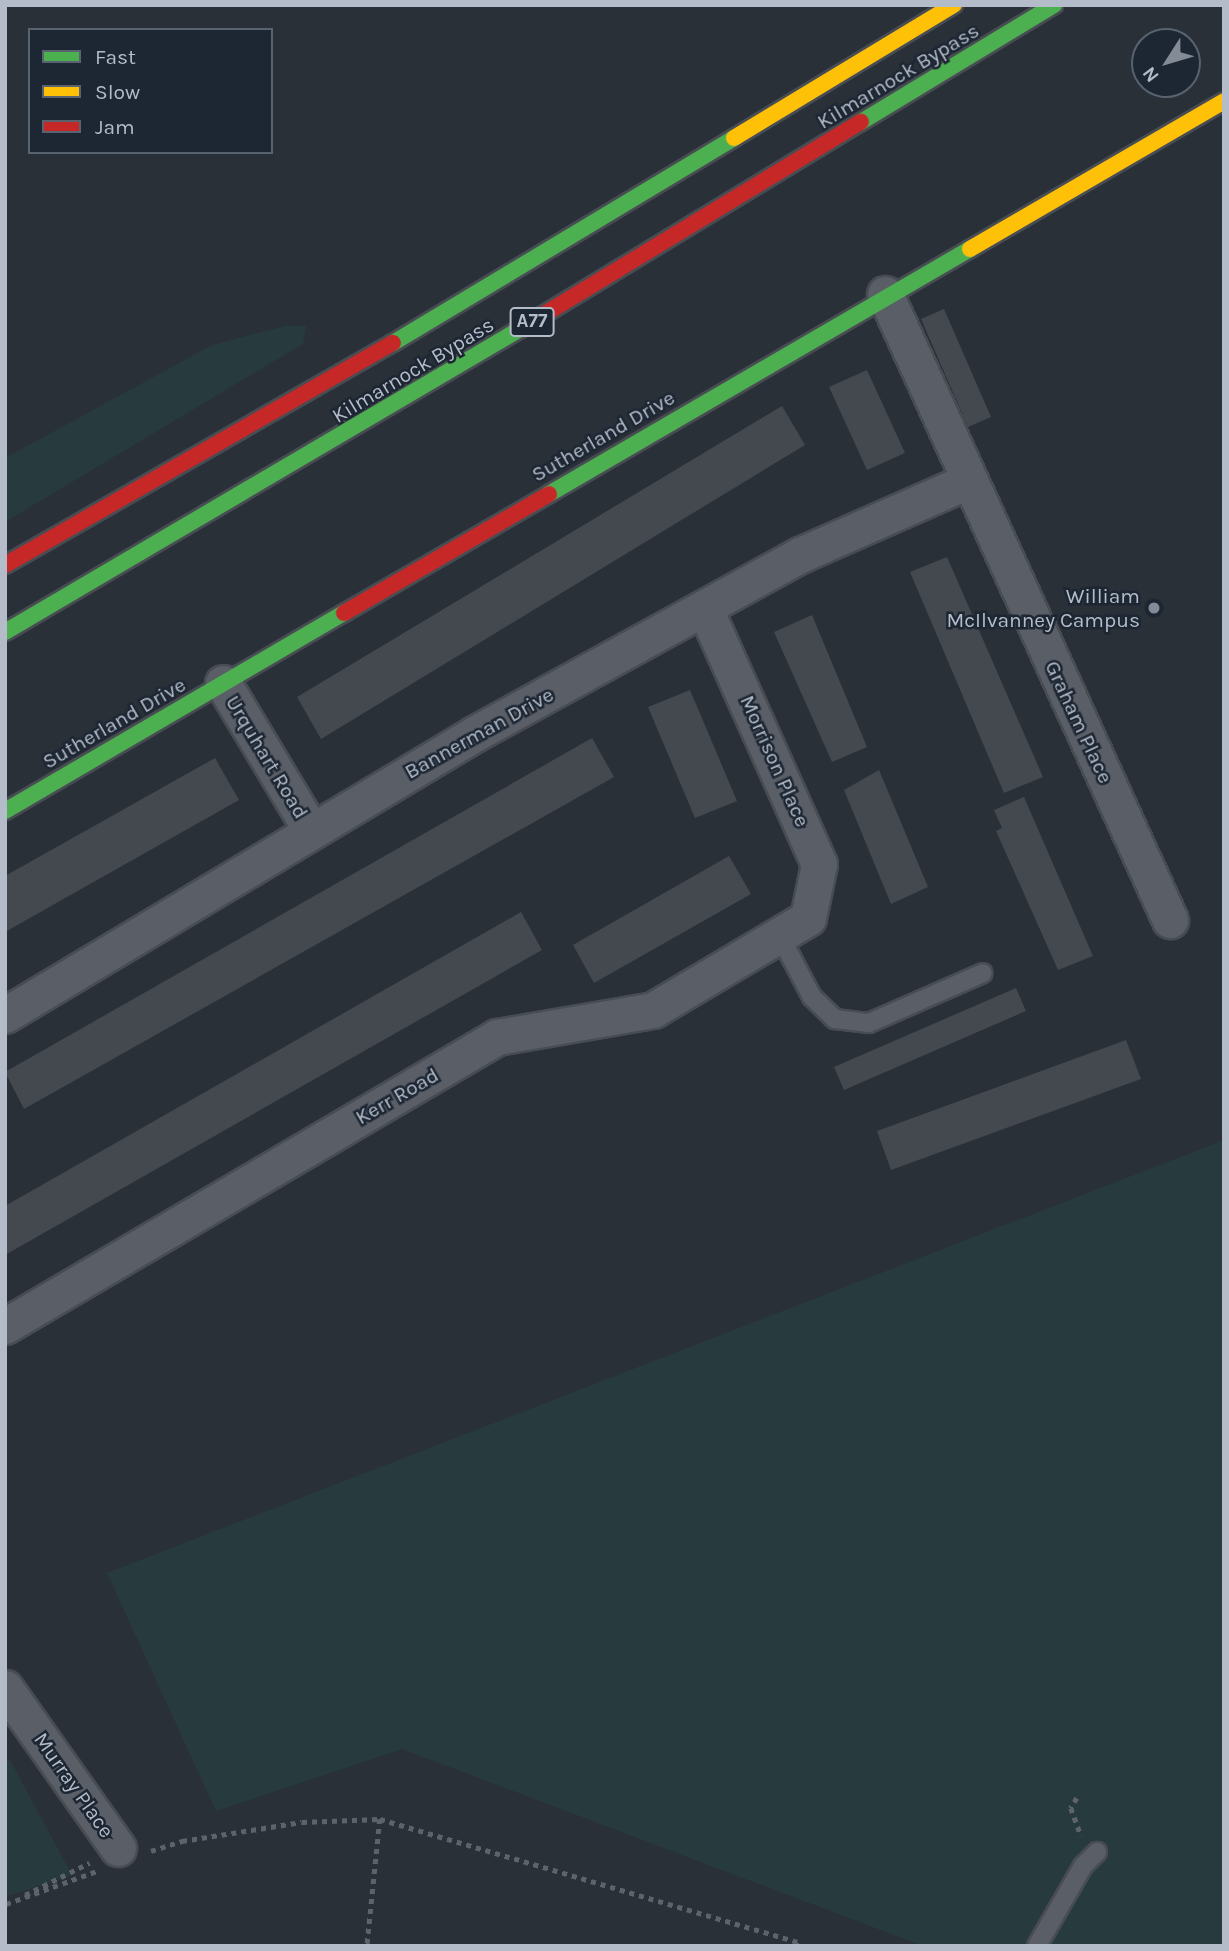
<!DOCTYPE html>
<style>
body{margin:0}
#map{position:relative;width:1229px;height:1951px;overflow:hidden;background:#2a3038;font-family:Karla,sans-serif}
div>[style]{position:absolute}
.green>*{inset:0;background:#273a3e}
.building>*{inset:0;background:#444950}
.path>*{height:4.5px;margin-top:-2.25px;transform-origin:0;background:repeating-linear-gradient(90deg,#5d636a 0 5px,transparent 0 10px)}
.roads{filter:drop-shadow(2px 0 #484c53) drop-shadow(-2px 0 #484c53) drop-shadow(0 2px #484c53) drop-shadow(0 -2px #484c53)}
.lane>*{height:18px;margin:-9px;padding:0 9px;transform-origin:9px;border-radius:9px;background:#5a5e66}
.street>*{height:35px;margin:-17.5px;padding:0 17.5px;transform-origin:17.5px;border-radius:17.5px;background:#5a5e66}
.fast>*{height:16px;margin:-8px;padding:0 8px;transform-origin:8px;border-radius:8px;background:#4caf50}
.slow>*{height:16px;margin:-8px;padding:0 8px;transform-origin:8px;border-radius:8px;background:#ffc107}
.jam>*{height:16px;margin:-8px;padding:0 8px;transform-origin:8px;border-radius:8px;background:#c62828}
.dots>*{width:19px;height:19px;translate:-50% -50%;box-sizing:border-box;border:4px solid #1d2633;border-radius:50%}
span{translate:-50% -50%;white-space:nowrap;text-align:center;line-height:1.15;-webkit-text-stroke:5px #1d2633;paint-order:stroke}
.shield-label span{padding:2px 5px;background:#1d2633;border:2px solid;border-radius:5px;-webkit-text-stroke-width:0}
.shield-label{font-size:19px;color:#b4bcc9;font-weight:700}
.street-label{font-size:21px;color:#b4bcc9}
.poi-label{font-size:21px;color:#b4bcc9}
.right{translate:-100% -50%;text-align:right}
.frame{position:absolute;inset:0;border:7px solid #b4bcc9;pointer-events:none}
.legend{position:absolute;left:28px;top:28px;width:245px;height:126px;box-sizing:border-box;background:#1d2633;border:2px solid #59626f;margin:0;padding:9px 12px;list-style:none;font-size:21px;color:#b4bcc9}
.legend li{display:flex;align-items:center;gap:14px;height:35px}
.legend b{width:35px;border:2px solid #59626f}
.north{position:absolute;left:1131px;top:28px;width:70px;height:70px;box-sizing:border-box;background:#1d2633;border:2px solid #59626f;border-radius:50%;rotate:233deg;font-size:19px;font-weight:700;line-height:28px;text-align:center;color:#b4bcc9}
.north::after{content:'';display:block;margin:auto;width:24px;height:32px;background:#848b96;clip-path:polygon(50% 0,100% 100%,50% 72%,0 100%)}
</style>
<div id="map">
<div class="green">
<div style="clip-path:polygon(285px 326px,306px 326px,303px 344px,5px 522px,5px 458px,212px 345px)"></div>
<div style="clip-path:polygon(1224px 1140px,1224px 1946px,923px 1946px,402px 1749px,216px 1811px,107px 1573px)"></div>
<div style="clip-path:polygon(10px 1760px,72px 1875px,5px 1897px,5px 1762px)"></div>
</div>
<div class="building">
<div style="clip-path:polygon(944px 309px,991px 417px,968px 427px,921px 319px)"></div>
<div style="clip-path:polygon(867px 370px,905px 453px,867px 470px,829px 387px)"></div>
<div style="clip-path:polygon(782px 406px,805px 445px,321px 739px,297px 697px)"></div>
<div style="clip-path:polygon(947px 557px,1043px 777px,1004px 793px,910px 572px)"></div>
<div style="clip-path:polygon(812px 615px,867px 747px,832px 762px,774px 632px)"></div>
<div style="clip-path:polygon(690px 690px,737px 801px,695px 818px,648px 707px)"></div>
<div style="clip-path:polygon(592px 738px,614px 777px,24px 1109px,5px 1072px)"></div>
<div style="clip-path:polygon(215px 758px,239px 800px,5px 932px,5px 876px)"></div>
<div style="clip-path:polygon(879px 770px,928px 887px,891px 904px,844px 790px)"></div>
<div style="clip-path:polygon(1024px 797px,1093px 956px,1058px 970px,996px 831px,1002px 828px,994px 810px)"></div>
<div style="clip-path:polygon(729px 856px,751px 894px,594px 983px,573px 945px)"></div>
<div style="clip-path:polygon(521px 912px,542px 950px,5px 1255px,5px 1206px)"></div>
<div style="clip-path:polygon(1016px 988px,1026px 1011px,844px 1090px,834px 1067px)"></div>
<div style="clip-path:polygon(1126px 1040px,1141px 1079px,891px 1170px,877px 1131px)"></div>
</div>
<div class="path">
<div style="left:1077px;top:1798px;width:12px;rotate:121deg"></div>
<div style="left:1071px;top:1808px;width:30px;rotate:70deg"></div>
<div style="left:380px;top:1819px;width:435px;rotate:16.4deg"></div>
<div style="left:797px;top:1942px;width:4px;rotate:104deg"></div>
<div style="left:151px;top:1851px;width:33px;rotate:-18deg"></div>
<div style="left:182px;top:1841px;width:121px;rotate:-9deg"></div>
<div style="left:302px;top:1822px;width:78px;rotate:-2.2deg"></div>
<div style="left:380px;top:1819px;width:128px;rotate:95.8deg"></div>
<div style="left:25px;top:1895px;width:72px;rotate:-26.6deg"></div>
<div style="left:6px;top:1904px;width:97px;rotate:-19.9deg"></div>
</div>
<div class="roads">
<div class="lane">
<div style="left:781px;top:938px;width:67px;rotate:62.3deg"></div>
<div style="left:812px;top:997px;width:32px;rotate:44deg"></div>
<div style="left:835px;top:1019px;width:34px;rotate:7deg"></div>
<div style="left:869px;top:1023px;width:124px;rotate:-23.7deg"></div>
<div style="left:1037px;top:1946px;width:92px;rotate:-60.1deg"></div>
<div style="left:1083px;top:1866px;width:20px;rotate:-45deg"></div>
</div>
<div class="street">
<div style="left:885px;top:294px;width:688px;rotate:65.52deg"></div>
<div style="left:223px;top:683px;width:171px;rotate:59.1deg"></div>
<div style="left:5px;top:1015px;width:549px;rotate:-30.91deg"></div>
<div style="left:476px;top:733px;width:370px;rotate:-28.8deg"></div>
<div style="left:800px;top:555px;width:184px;rotate:-23.8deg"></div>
<div style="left:5px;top:1326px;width:571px;rotate:-30.43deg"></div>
<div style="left:497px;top:1037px;width:158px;rotate:-9.8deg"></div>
<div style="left:653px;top:1010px;width:180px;rotate:-30.7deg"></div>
<div style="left:808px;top:918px;width:55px;rotate:-78.5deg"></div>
<div style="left:819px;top:864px;width:279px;rotate:-114.1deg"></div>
<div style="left:5px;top:1688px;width:196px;rotate:54.8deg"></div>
</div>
<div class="fast">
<div style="left:861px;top:122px;width:226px;rotate:-31.2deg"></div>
<div style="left:393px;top:343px;width:398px;rotate:-31deg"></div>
<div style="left:549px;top:494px;width:487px;rotate:-30.2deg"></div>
<div style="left:5px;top:632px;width:598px;rotate:-30.47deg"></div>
<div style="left:5px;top:811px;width:393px;rotate:-30.3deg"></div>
</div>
<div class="slow">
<div style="left:734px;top:138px;width:257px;rotate:-31.2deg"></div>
<div style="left:970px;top:249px;width:294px;rotate:-30.2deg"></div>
</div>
<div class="jam">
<div style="left:520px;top:329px;width:399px;rotate:-31.3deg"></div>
<div style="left:5px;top:565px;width:447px;rotate:-29.8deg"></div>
<div style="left:344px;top:613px;width:237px;rotate:-30.1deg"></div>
</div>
</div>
<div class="dots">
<div style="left:1154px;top:608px;background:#848b96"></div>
</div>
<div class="shield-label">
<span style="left:532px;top:322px">A77</span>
</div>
<div class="street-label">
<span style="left:898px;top:76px;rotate:-31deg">Kilmarnock Bypass</span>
<span style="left:413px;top:370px;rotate:-31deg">Kilmarnock Bypass</span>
<span style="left:603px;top:436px;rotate:-30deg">Sutherland Drive</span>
<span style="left:1079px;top:722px;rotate:65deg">Graham Place</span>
<span style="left:114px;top:723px;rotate:-30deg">Sutherland Drive</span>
<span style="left:479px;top:733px;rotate:-29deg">Bannerman Drive</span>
<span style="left:267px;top:757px;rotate:59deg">Urquhart Road</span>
<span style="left:775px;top:761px;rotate:66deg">Morrison Place</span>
<span style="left:397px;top:1096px;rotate:-30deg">Kerr Road</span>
<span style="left:74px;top:1785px;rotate:55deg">Murray Place</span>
</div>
<div class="poi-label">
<span class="right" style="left:1140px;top:608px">William<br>McIlvanney Campus</span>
</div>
<div class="frame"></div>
<ul class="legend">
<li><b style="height:9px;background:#4caf50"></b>Fast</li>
<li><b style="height:9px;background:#ffc107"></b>Slow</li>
<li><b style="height:9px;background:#c62828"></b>Jam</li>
</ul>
<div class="north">N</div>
</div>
